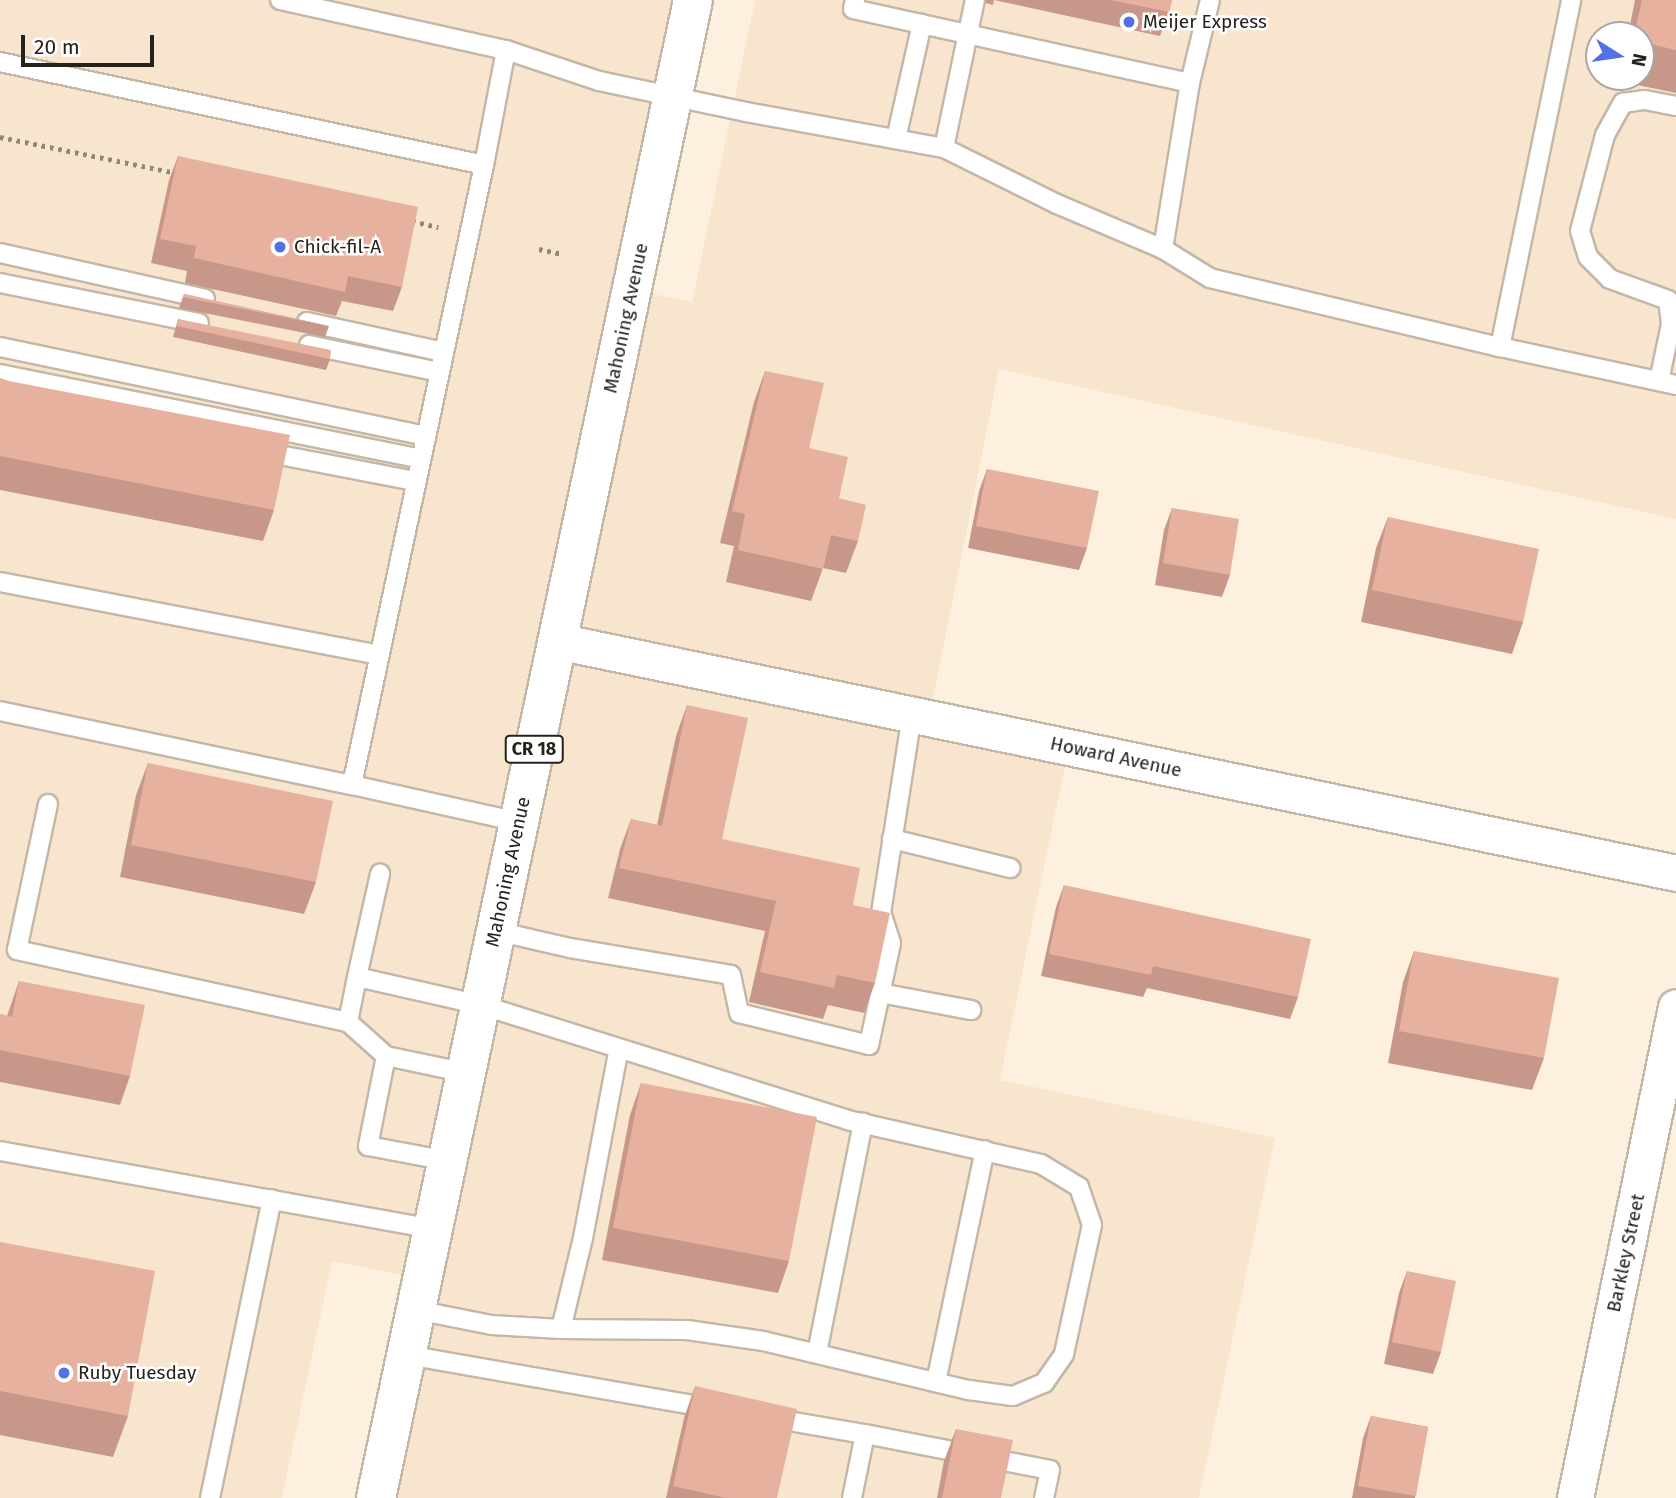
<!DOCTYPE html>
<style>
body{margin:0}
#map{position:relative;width:1676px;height:1498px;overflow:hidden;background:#fef0df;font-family:"Fira Sans",sans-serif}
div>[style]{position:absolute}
.built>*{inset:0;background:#f8e5ce}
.path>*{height:4.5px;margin-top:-2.25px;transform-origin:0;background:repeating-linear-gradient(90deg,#90877b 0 3.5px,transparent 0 8.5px)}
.roads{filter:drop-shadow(2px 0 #c4b7a7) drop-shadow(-2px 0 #c4b7a7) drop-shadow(0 2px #c4b7a7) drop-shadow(0 -2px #c4b7a7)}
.lane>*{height:18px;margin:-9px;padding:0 9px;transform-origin:9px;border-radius:9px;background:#fff}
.street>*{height:35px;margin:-17.5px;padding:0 17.5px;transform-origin:17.5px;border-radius:17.5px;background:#fff}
.primary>*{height:38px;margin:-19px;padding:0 19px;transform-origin:19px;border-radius:19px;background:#fff}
.wall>*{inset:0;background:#c79889}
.building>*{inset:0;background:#e7b19f}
.dots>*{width:19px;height:19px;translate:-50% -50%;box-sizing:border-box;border:4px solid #fff;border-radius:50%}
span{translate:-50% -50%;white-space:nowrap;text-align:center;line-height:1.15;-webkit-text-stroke:5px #fff;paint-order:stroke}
.shield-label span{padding:2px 5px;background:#fff;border:2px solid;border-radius:5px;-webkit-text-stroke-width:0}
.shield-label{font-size:18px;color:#26211b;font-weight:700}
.poi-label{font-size:19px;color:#26211b}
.left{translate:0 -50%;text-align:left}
.street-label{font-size:19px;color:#26211b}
.north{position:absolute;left:1585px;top:21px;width:70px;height:70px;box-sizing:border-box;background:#fff;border:2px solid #a8a6a4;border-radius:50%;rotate:102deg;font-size:19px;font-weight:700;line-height:28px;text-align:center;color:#26211b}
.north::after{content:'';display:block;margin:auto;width:24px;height:32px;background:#5371e6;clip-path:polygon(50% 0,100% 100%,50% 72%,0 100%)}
.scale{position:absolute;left:21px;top:35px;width:133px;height:32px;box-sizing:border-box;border:4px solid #26211b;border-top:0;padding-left:9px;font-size:21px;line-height:24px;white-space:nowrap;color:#26211b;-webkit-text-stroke:5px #fff;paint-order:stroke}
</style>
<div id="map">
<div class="built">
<div style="clip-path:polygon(evenodd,0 0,693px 0,633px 290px,692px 302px,755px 0,1676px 0,1676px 519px,999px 369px,929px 718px,1069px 747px,1000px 1080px,1275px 1138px,1199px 1498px,376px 1498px,423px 1279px,332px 1261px,282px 1498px,0 1498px,0 0,1599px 35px,1641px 35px,1641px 77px,1599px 77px,1599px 35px)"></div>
</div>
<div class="path">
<div style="left:0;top:137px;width:181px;rotate:11.5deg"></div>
<div style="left:412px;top:221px;width:27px;rotate:13deg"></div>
<div style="left:539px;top:249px;width:25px;rotate:12deg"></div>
</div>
<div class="roads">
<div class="lane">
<div style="left:280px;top:0;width:231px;rotate:12.5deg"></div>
<div style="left:855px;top:0;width:9px;rotate:103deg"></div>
<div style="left:853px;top:9px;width:345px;rotate:12.4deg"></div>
<div style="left:1190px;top:83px;width:85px;rotate:-76.5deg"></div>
<div style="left:0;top:62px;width:495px;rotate:12deg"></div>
<div style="left:896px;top:139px;width:118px;rotate:-77.3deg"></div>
<div style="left:944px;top:148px;width:151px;rotate:-78.2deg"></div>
<div style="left:1163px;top:249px;width:55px;rotate:31.7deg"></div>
<div style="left:1210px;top:278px;width:298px;rotate:13.4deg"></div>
<div style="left:1500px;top:347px;width:354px;rotate:-78.4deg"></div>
<div style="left:0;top:253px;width:210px;rotate:12.6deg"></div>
<div style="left:0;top:283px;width:203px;rotate:11.4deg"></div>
<div style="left:307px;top:322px;width:139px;rotate:12.4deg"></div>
<div style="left:309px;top:345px;width:133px;rotate:11.7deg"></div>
<div style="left:0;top:347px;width:434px;rotate:11.8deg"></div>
<div style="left:1500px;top:347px;width:180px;rotate:12.2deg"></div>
<div style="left:0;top:374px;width:429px;rotate:11.4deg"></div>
<div style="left:1659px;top:381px;width:58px;rotate:-78.1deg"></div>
<div style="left:1671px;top:324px;width:24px;rotate:-97deg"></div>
<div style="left:1668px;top:300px;width:62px;rotate:-160.1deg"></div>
<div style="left:1610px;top:279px;width:31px;rotate:-135deg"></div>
<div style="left:1588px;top:257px;width:27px;rotate:-107deg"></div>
<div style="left:1580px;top:231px;width:99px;rotate:-75.4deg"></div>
<div style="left:1605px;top:135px;width:37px;rotate:-61deg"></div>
<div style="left:1623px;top:103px;width:22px;rotate:-8deg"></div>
<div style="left:1645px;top:100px;width:32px;rotate:11deg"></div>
<div style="left:264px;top:452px;width:154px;rotate:10.9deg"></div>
<div style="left:0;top:582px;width:386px;rotate:10.9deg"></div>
<div style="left:0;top:711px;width:360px;rotate:11.9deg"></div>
<div style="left:48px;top:804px;width:149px;rotate:102deg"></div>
<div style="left:17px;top:950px;width:339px;rotate:12.3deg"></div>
<div style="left:519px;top:822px;width:171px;rotate:-167.5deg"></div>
<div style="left:352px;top:785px;width:634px;rotate:-77.98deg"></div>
<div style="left:484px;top:165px;width:117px;rotate:-79.2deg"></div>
<div style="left:506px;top:50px;width:98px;rotate:18.4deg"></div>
<div style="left:599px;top:81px;width:150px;rotate:11.9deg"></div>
<div style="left:746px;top:112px;width:201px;rotate:10.3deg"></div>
<div style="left:944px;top:148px;width:126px;rotate:26.4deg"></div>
<div style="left:1057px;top:204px;width:115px;rotate:23deg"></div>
<div style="left:1163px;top:249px;width:168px;rotate:-80.8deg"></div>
<div style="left:892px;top:839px;width:122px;rotate:13.8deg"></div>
<div style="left:496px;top:931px;width:76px;rotate:12.9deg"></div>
<div style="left:570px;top:948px;width:163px;rotate:9.5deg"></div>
<div style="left:731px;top:975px;width:39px;rotate:78deg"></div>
<div style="left:739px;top:1013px;width:134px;rotate:13.8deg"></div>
<div style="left:869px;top:1045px;width:104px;rotate:-77.8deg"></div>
<div style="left:891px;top:943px;width:32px;rotate:-108deg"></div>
<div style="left:881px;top:913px;width:200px;rotate:-81.1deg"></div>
<div style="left:357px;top:977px;width:106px;rotate:-77.4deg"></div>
<div style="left:880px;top:993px;width:93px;rotate:10.6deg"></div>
<div style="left:386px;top:1056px;width:92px;rotate:101.3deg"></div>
<div style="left:368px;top:1146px;width:81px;rotate:10.6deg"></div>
<div style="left:0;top:1151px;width:441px;rotate:10.2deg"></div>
<div style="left:416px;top:1310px;width:77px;rotate:11.2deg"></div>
<div style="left:492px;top:1325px;width:69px;rotate:3.3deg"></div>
<div style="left:561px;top:1329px;width:126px;rotate:0.5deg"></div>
<div style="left:687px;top:1330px;width:77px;rotate:8.2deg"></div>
<div style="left:763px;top:1341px;width:212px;rotate:13.4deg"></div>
<div style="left:969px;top:1390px;width:44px;rotate:7.8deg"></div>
<div style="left:1013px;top:1396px;width:34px;rotate:-23deg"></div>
<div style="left:1044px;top:1383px;width:35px;rotate:-55deg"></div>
<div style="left:1064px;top:1354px;width:132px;rotate:-77.8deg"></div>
<div style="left:1092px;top:1225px;width:40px;rotate:-108.9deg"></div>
<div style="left:1079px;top:1187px;width:44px;rotate:-148.8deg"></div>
<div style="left:1041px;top:1164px;width:198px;rotate:-167.2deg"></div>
<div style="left:848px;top:1120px;width:385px;rotate:-162.6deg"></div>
<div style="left:481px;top:1005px;width:127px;rotate:-167.3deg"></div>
<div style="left:357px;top:977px;width:46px;rotate:101.3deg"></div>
<div style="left:348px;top:1022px;width:51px;rotate:41.8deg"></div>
<div style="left:386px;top:1056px;width:83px;rotate:11.9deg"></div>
<div style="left:561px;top:1329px;width:94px;rotate:-76.4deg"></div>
<div style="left:583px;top:1238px;width:193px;rotate:-79.3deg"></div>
<div style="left:817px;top:1353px;width:235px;rotate:-78.7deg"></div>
<div style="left:407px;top:1355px;width:310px;rotate:9.9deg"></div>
<div style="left:936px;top:1382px;width:237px;rotate:-78.1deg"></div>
<div style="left:771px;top:1418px;width:95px;rotate:9.7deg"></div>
<div style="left:865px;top:1434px;width:65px;rotate:101.5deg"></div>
<div style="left:865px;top:1434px;width:188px;rotate:11deg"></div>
<div style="left:1050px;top:1470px;width:29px;rotate:102deg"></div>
<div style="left:210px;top:1498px;width:305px;rotate:-78.3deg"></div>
</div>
<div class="street">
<div style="left:557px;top:641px;width:1143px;rotate:11.71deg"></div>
<div style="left:1575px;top:1498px;width:501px;rotate:-78.38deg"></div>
</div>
<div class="primary">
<div style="left:376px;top:1498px;width:1531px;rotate:-78.05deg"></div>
</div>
</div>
<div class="wall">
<div style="clip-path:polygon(986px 0,1172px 0,1169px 12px,1160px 36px,994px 0,993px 5px,986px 3px)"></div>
<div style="clip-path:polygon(1635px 0,1676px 0,1676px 93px,1618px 81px,1619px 77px,1641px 77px,1641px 35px,1628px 35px)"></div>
<div style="clip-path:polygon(178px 156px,402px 287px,393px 311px,342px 301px,336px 316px,185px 283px,187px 271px,151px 263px,169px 180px)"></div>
<div style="clip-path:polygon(184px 294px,329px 326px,325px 337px,179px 308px)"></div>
<div style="clip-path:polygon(178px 319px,330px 359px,326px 370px,173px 337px)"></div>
<div style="clip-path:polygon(765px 371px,839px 498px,858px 541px,846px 573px,823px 568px,811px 601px,726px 582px,734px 546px,720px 543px,754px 402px)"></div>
<div style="clip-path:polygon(0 378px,274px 510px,263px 541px,0 490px)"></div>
<div style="clip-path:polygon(987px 469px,1087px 548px,1079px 570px,968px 548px,979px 491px)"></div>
<div style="clip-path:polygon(1172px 508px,1230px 575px,1222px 597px,1155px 585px,1164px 530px)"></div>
<div style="clip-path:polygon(1388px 517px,1523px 622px,1512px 654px,1361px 622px,1376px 548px)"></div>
<div style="clip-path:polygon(687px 705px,722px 839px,853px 905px,875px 983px,864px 1013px,828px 1005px,823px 1019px,749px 1002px,765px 931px,608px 898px,620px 849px,631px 819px,657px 825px,676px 736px)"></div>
<div style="clip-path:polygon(148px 763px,316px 882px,304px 914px,120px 877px,136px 795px)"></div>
<div style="clip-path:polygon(1064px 885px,1298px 997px,1290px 1019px,1147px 988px,1143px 997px,1041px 976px,1056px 907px)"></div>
<div style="clip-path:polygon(1414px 951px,1544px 1058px,1532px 1090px,1388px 1063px,1403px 982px)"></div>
<div style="clip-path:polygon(19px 981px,130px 1076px,120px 1105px,0 1082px,0 1014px,7px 1016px)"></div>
<div style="clip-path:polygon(641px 1083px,789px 1261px,778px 1293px,602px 1260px,630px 1115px)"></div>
<div style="clip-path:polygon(0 1242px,128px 1416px,113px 1457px,0 1435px)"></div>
<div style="clip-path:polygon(1407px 1271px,1441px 1352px,1433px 1374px,1384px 1364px,1399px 1293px)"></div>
<div style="clip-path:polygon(695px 1386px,777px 1498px,666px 1498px,684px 1418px)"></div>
<div style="clip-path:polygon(1371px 1416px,1428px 1427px,1415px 1498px,1352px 1498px,1363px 1438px)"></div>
<div style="clip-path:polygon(956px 1429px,1001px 1498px,937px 1498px,944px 1461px)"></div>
</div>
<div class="building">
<div style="clip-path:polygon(1111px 0,1172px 0,1169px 12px)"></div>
<div style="clip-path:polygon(1642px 0,1676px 0,1676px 50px,1641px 42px,1641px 35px,1634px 35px)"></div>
<div style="clip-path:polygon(178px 156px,418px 207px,402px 287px,348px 276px,345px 292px,194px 258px,196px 246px,160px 239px)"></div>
<div style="clip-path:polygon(184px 294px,329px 326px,183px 297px)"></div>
<div style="clip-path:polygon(178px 319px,331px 350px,330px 359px,177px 326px)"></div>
<div style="clip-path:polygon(765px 371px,824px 383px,809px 448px,848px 457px,839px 498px,866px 505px,858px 541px,831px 535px,823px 569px,738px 550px,745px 514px,732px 511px)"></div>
<div style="clip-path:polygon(0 378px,9px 381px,290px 435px,274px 510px,0 456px)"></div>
<div style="clip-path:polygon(987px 469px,1099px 491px,1087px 548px,976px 526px)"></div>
<div style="clip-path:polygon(1172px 508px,1239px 519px,1230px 575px,1163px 563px)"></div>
<div style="clip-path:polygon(1388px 517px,1539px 549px,1523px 622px,1372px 590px)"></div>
<div style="clip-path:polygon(687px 705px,748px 718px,722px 839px,860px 868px,853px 905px,890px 913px,875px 983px,837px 975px,834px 988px,760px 972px,776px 901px,619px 868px,631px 819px,662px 826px)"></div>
<div style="clip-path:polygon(148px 763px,333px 801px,316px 882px,131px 845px)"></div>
<div style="clip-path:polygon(1064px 885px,1311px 939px,1298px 997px,1153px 966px,1151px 975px,1049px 954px)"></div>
<div style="clip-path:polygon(1414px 951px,1559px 978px,1544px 1058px,1399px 1031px)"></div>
<div style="clip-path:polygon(19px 981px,145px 1005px,130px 1076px,0 1050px,0 1014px,12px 1017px)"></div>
<div style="clip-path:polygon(641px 1083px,817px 1117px,789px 1261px,613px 1228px)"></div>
<div style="clip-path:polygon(0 1242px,155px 1271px,128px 1416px,0 1391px)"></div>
<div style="clip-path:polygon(1407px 1271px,1456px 1281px,1441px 1352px,1392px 1342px)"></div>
<div style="clip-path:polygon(695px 1386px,797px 1409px,777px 1498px,726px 1498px,673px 1486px)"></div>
<div style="clip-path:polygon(1371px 1416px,1428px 1427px,1416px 1496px,1358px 1486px)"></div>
<div style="clip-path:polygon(956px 1429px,1013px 1440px,1001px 1498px,942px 1498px)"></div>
</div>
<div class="dots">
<div style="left:1129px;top:22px;background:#5371e6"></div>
<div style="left:280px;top:247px;background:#5371e6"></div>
<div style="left:64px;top:1373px;background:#5371e6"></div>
</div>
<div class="shield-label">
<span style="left:534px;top:749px">CR 18</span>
</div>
<div class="poi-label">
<span class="left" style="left:1143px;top:22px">Meijer Express</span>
<span class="left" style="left:294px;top:247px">Chick-fil-A</span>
<span class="left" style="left:78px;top:1373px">Ruby Tuesday</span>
</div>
<div class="street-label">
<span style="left:626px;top:318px;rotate:-78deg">Mahoning Avenue</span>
<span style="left:1116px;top:757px;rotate:12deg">Howard Avenue</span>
<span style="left:508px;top:872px;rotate:-78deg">Mahoning Avenue</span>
<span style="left:1626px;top:1253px;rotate:-78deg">Barkley Street</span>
</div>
<div class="north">N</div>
<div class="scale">20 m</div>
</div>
